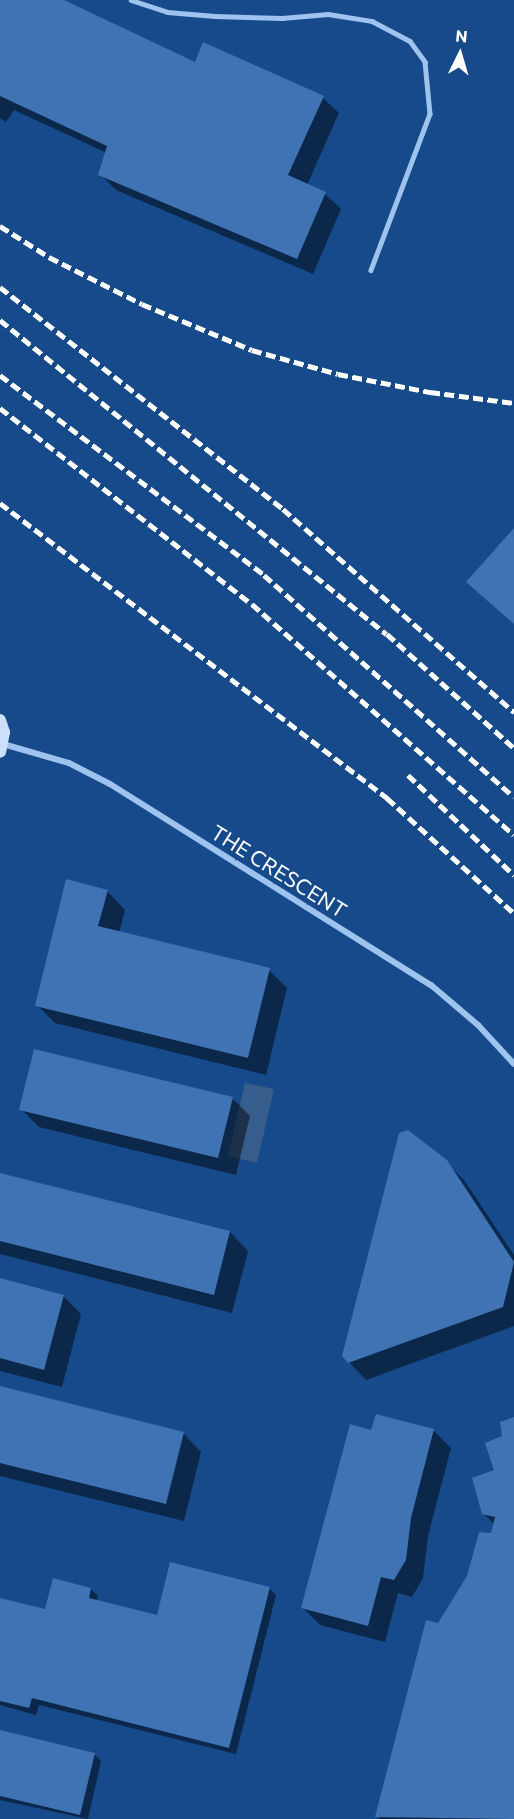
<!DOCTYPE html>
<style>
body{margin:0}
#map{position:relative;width:514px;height:1819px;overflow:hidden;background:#164a8a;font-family:Commissioner,sans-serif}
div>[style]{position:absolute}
.water>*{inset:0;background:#375d8c}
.shadow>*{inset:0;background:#0007}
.building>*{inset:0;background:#3f73b3}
.lane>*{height:4.5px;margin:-2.25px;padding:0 2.25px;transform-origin:2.25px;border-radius:2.25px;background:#9fc3ef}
.street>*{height:6px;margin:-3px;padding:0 3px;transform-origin:3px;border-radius:3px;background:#9fc3ef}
.secondary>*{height:12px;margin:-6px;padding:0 6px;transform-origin:6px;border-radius:6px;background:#cce0fa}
.rail>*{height:4.5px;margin-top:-2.25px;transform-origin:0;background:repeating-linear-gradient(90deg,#fff 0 10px,transparent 0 14.5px)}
span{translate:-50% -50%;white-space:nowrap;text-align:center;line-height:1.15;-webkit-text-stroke:4.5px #164a8a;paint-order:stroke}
.street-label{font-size:21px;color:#fff}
.north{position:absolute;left:430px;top:24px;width:60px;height:60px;-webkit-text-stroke:4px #164a8a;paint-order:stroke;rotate:5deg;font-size:16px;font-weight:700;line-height:24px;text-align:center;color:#fff}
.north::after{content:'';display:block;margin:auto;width:21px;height:27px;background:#fff;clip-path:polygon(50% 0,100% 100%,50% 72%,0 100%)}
</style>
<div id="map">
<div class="water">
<div style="clip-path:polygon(245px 1083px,274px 1089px,257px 1163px,228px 1156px)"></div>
</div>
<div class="shadow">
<div style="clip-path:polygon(0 0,62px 0,195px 64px,323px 98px,339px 113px,307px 185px,325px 194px,341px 209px,313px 274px,116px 190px,100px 174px,107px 153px,14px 110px,6px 122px,0 118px)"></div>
<div style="clip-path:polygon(107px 891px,125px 910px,119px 933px,269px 970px,287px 988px,266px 1075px,55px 1023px,37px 1005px)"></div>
<div style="clip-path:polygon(232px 1098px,250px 1116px,236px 1175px,39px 1127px,21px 1109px)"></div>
<div style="clip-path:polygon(446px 1162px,464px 1180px,514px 1255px,514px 1326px,366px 1380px,349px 1362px)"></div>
<div style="clip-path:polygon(0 1175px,230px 1232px,248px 1251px,232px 1313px,0 1254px)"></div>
<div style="clip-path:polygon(0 1280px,63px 1296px,81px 1314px,62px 1387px,0 1371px)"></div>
<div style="clip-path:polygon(0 1388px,183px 1433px,201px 1452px,184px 1521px,0 1476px)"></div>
<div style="clip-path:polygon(377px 1416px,434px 1431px,451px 1448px,428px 1536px,423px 1578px,412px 1597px,398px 1593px,385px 1642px,320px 1625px,302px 1607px)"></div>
<div style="clip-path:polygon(514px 1418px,514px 1819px,379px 1819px,439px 1625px,493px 1535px,495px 1525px,484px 1514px,503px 1437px)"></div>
<div style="clip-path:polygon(269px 1588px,276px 1595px,236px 1754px,39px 1705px,36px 1715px,0 1705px,0 1600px,46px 1611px,91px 1589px,98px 1596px,96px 1602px,158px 1617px)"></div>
<div style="clip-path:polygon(0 1732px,94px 1754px,101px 1761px,88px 1819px,0 1800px)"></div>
</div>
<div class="building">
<div style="clip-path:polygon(0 0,64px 0,195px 62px,203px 42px,324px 96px,288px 175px,326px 192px,297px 259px,98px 175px,107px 146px,0 96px)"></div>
<div style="clip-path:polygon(514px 528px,514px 624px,466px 582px)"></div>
<div style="clip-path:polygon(66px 879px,108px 890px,98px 926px,270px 968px,248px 1058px,35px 1006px)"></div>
<div style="clip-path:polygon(34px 1049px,233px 1097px,218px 1158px,19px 1110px)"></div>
<div style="clip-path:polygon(408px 1130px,447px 1160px,514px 1262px,503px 1307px,348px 1363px,342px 1356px,399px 1133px)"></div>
<div style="clip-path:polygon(0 1173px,230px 1231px,214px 1295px,0 1241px)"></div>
<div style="clip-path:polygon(0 1278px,64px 1295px,44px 1370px,0 1358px)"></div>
<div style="clip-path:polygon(0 1386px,184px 1432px,166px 1504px,0 1463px)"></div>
<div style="clip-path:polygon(376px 1414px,434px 1429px,411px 1518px,406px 1560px,394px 1580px,381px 1577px,368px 1626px,301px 1608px,350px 1424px,371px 1430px)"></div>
<div style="clip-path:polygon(514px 1417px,514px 1819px,375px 1817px,426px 1620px,438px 1623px,467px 1576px,479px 1532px,491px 1533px,495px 1517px,482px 1514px,472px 1478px,494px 1470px,485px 1443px,502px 1436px,500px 1422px)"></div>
<div style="clip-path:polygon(170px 1562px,270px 1587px,229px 1748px,32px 1698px,29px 1708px,0 1701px,0 1598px,45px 1609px,53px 1578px,91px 1588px,89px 1598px,157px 1615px)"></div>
<div style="clip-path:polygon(0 1730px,95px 1753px,80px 1815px,0 1796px)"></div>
</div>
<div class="lane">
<div style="left:131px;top:0;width:38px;rotate:18deg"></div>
<div style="left:167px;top:12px;width:48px;rotate:4.8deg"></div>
<div style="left:215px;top:16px;width:67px;rotate:1.7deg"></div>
<div style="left:282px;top:18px;width:46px;rotate:-5deg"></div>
<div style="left:328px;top:14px;width:45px;rotate:9deg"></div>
<div style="left:372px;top:21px;width:43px;rotate:27.8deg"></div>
<div style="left:410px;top:41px;width:26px;rotate:54deg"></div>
<div style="left:425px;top:62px;width:52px;rotate:84.5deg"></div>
<div style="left:430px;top:114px;width:167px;rotate:110.7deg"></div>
</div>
<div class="street">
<div style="left:3px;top:744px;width:69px;rotate:16.1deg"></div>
<div style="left:69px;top:763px;width:46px;rotate:27.1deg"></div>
<div style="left:110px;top:784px;width:379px;rotate:32.1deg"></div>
<div style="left:431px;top:985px;width:62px;rotate:40.4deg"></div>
<div style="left:478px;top:1025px;width:53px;rotate:47.3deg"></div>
</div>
<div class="secondary">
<div style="left:0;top:720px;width:13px;rotate:72deg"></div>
<div style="left:4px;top:732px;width:20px;rotate:101deg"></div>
</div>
<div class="rail">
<div style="left:0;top:226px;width:58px;rotate:32.3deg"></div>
<div style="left:49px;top:257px;width:104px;rotate:26.8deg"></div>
<div style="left:142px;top:304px;width:119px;rotate:22.7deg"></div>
<div style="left:252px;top:350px;width:89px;rotate:15.6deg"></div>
<div style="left:338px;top:374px;width:94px;rotate:11.1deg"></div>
<div style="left:430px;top:392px;width:85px;rotate:7.5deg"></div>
<div style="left:0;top:287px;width:360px;rotate:38.1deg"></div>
<div style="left:283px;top:509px;width:308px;rotate:41.3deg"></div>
<div style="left:0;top:320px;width:498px;rotate:39.1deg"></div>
<div style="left:387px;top:634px;width:171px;rotate:41.9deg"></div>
<div style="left:0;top:375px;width:331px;rotate:37.1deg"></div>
<div style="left:264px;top:575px;width:334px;rotate:41.6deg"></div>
<div style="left:0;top:408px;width:319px;rotate:37.9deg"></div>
<div style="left:252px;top:604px;width:349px;rotate:41.4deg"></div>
<div style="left:0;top:503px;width:487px;rotate:37.3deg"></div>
<div style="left:387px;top:798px;width:171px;rotate:42.2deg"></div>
<div style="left:408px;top:775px;width:146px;rotate:43.3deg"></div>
</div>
<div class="street-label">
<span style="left:279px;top:871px;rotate:32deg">THE CRESCENT</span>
</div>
<div class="north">N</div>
</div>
